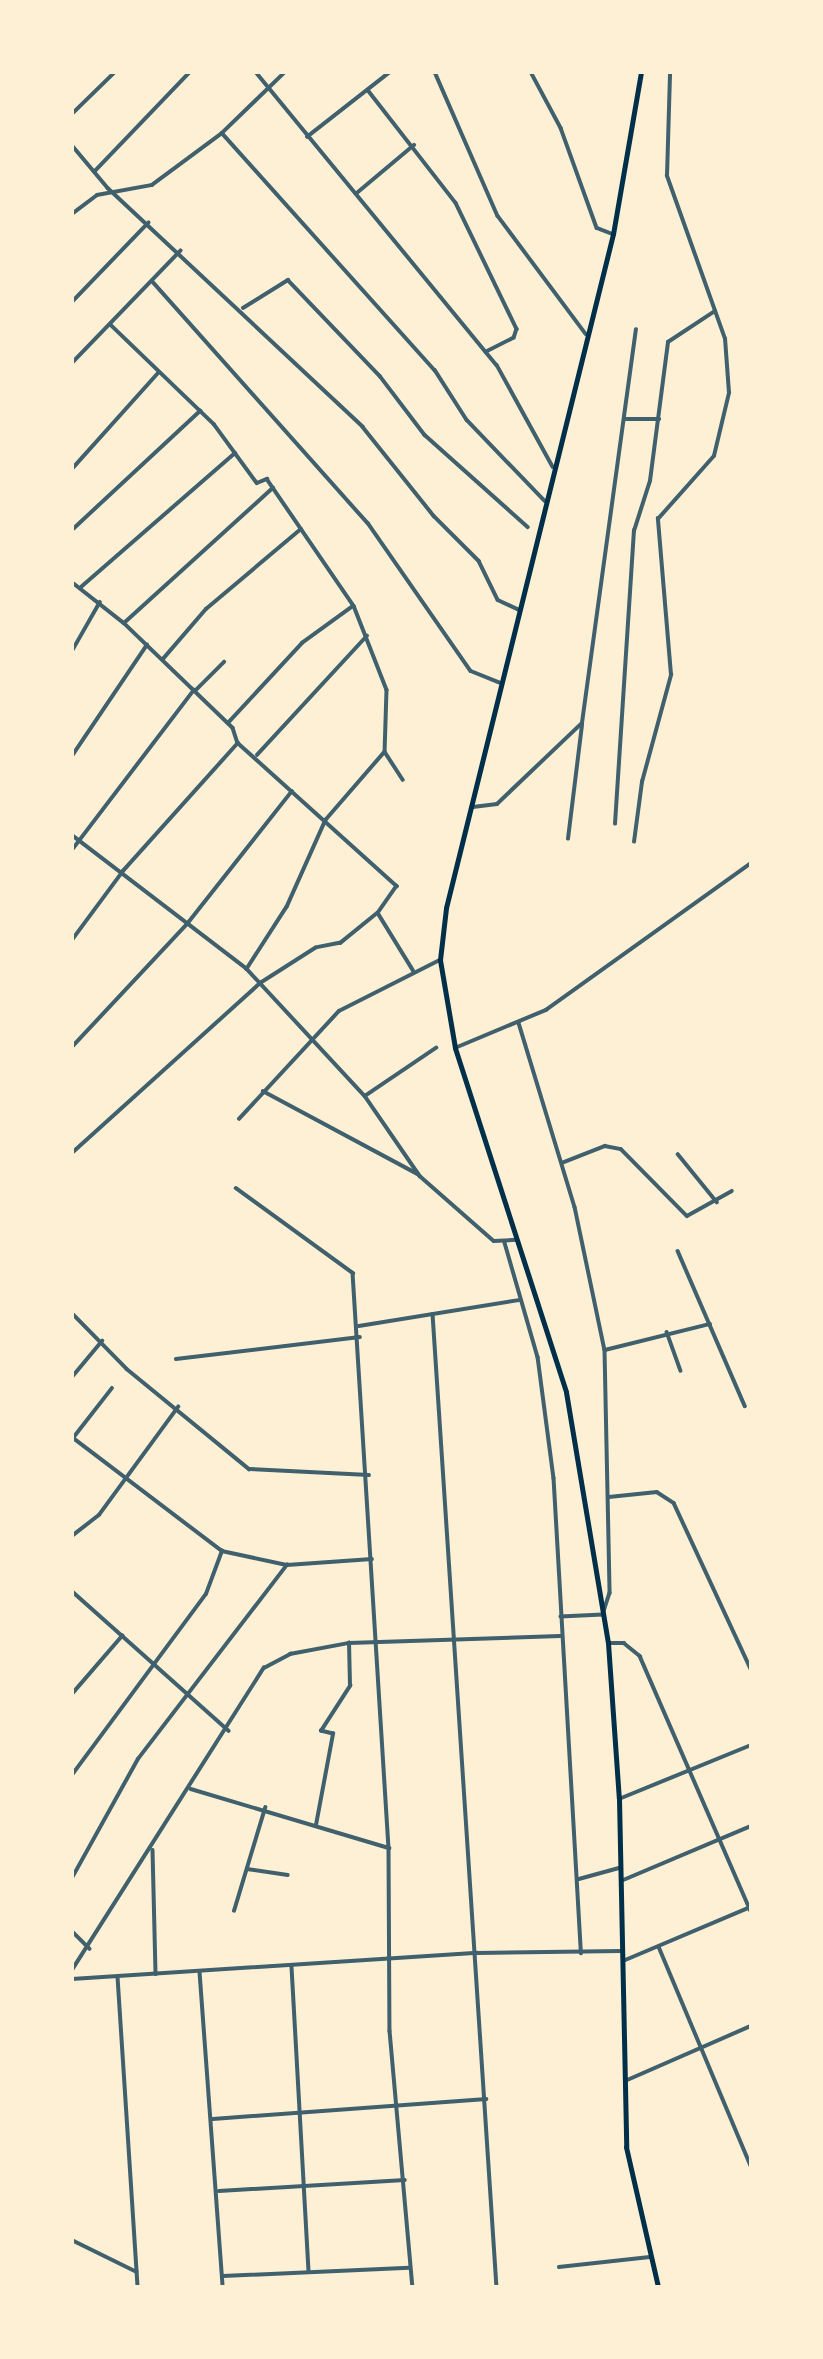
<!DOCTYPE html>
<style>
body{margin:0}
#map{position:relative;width:823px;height:2359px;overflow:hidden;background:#fdf0d5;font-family:"Roboto Condensed",sans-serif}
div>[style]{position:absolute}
.minor>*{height:3.5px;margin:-1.75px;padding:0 1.75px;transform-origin:1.75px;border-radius:1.75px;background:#3f606c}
.trunk>*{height:5px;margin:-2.5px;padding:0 2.5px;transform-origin:2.5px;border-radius:2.5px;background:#003049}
span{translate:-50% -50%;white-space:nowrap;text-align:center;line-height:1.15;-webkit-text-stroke:7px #fdf0d5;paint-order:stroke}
.frame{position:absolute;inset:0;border:74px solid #fdf0d5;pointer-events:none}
</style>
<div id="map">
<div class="minor">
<div style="left:256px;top:72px;width:379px;rotate:50.6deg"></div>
<div style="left:497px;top:365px;width:116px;rotate:61.2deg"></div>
<div style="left:435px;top:72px;width:157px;rotate:66.4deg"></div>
<div style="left:498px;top:216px;width:147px;rotate:53.3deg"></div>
<div style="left:531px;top:72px;width:64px;rotate:61.8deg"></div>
<div style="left:561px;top:128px;width:106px;rotate:70.2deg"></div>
<div style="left:597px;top:228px;width:17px;rotate:21deg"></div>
<div style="left:368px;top:90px;width:143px;rotate:52.1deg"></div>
<div style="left:456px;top:203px;width:140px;rotate:64.2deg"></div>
<div style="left:517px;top:329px;width:9px;rotate:108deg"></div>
<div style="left:514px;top:338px;width:31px;rotate:153deg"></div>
<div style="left:72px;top:114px;width:60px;rotate:-44.3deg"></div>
<div style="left:222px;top:133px;width:319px;rotate:48.1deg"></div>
<div style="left:435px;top:370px;width:59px;rotate:57.4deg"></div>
<div style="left:467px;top:420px;width:112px;rotate:46.1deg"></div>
<div style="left:307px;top:137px;width:105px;rotate:-38.1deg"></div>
<div style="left:72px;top:145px;width:56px;rotate:50.1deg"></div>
<div style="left:108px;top:188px;width:349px;rotate:43.1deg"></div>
<div style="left:363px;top:427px;width:114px;rotate:51.4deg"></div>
<div style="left:434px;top:516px;width:64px;rotate:45deg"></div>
<div style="left:479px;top:561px;width:43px;rotate:64deg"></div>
<div style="left:498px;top:600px;width:23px;rotate:25deg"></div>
<div style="left:95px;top:171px;width:137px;rotate:-46.2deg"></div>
<div style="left:358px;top:192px;width:73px;rotate:-40deg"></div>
<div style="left:72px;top:214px;width:31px;rotate:-37deg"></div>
<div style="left:97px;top:195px;width:56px;rotate:-10.3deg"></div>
<div style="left:152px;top:185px;width:87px;rotate:-36.6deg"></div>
<div style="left:222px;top:133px;width:88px;rotate:-44.1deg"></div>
<div style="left:153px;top:282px;width:323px;rotate:48.3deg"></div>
<div style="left:368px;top:523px;width:180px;rotate:55.2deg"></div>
<div style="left:471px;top:671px;width:32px;rotate:22deg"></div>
<div style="left:72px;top:302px;width:110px;rotate:-46.1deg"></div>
<div style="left:243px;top:308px;width:53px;rotate:-31.9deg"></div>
<div style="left:288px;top:280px;width:133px;rotate:46.2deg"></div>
<div style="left:380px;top:376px;width:74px;rotate:52.7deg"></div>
<div style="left:425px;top:435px;width:138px;rotate:41.8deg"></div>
<div style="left:111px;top:325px;width:143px;rotate:43.9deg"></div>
<div style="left:214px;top:424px;width:73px;rotate:53.9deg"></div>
<div style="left:257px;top:483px;width:11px;rotate:-22deg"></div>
<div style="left:267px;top:479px;width:154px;rotate:55.6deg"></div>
<div style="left:354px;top:606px;width:90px;rotate:68.6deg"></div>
<div style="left:387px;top:690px;width:62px;rotate:91.8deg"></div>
<div style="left:385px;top:752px;width:90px;rotate:130.9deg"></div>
<div style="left:326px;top:820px;width:95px;rotate:114.1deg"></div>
<div style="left:287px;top:907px;width:74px;rotate:122.8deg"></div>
<div style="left:72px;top:363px;width:156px;rotate:-46deg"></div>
<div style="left:626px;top:419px;width:33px"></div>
<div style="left:72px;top:469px;width:129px;rotate:-48.1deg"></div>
<div style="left:72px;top:530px;width:175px;rotate:-42.9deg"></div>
<div style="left:72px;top:582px;width:66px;rotate:38.3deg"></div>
<div style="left:124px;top:623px;width:151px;rotate:43.9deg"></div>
<div style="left:233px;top:728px;width:16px;rotate:72deg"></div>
<div style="left:238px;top:743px;width:214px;rotate:42deg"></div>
<div style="left:397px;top:886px;width:33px;rotate:125deg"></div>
<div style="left:378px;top:913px;width:48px;rotate:141deg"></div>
<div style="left:341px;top:943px;width:25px;rotate:169deg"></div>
<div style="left:316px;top:948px;width:65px;rotate:147.5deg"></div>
<div style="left:261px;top:983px;width:255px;rotate:137.9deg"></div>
<div style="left:81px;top:587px;width:204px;rotate:-41deg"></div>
<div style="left:124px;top:623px;width:201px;rotate:-42.2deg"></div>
<div style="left:72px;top:651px;width:56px;rotate:-60.3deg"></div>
<div style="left:163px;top:659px;width:66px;rotate:-49.3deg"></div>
<div style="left:206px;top:609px;width:124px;rotate:-40.1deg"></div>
<div style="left:195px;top:691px;width:41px;rotate:-45deg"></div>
<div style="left:228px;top:723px;width:109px;rotate:-47.2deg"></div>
<div style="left:302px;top:643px;width:63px;rotate:-36deg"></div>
<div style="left:385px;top:752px;width:33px;rotate:57deg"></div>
<div style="left:257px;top:755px;width:162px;rotate:-47.3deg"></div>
<div style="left:72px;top:756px;width:134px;rotate:-56deg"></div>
<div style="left:473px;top:807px;width:24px;rotate:-7deg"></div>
<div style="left:497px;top:804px;width:117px;rotate:-43.6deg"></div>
<div style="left:582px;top:723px;width:397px;rotate:-82.2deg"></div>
<div style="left:615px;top:824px;width:294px;rotate:-86.3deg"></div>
<div style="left:634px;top:531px;width:52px;rotate:-72.3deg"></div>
<div style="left:650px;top:481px;width:140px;rotate:-82.6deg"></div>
<div style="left:668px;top:342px;width:56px;rotate:-33.4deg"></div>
<div style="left:72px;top:835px;width:220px;rotate:37.4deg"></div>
<div style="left:247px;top:969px;width:173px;rotate:47.1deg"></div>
<div style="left:365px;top:1096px;width:97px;rotate:55.5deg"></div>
<div style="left:420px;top:1176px;width:98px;rotate:41.3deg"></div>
<div style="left:494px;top:1241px;width:22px;rotate:-3deg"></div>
<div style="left:568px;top:839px;width:115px;rotate:-83deg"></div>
<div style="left:634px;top:842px;width:61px;rotate:-82.4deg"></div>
<div style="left:642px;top:782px;width:111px;rotate:-74.8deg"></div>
<div style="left:671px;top:675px;width:157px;rotate:-94.8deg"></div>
<div style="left:658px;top:519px;width:84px;rotate:-48.4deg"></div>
<div style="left:714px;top:456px;width:65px;rotate:-76.6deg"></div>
<div style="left:729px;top:393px;width:54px;rotate:-94.2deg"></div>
<div style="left:725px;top:339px;width:173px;rotate:-109.6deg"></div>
<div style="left:667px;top:176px;width:104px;rotate:-88.3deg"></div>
<div style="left:72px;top:850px;width:201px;rotate:-52.7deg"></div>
<div style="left:378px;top:913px;width:67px;rotate:58.4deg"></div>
<div style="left:72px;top:940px;width:86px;rotate:-53.5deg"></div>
<div style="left:123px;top:871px;width:172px;rotate:-48.1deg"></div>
<div style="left:519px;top:1023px;width:192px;rotate:73.1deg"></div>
<div style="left:575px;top:1207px;width:146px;rotate:78.2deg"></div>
<div style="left:605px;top:1350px;width:243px;rotate:88.8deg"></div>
<div style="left:610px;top:1593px;width:23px;rotate:108deg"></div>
<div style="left:603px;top:1615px;width:42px;rotate:177.3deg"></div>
<div style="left:72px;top:1047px;width:168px;rotate:-46.9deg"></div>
<div style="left:187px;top:924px;width:169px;rotate:-51.7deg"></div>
<div style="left:455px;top:1048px;width:99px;rotate:-22.7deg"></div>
<div style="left:546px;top:1010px;width:252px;rotate:-35.6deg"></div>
<div style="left:263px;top:1091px;width:176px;rotate:28.2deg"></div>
<div style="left:365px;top:1096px;width:86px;rotate:-34.1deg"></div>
<div style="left:239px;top:1119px;width:147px;rotate:-47.2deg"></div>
<div style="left:339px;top:1011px;width:113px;rotate:-26.8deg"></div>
<div style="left:678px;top:1154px;width:62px;rotate:50.9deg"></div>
<div style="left:562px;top:1163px;width:46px;rotate:-21.6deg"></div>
<div style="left:605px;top:1146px;width:16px;rotate:11deg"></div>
<div style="left:621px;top:1149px;width:94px;rotate:45.4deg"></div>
<div style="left:687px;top:1216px;width:51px;rotate:-29.1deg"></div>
<div style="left:236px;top:1188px;width:145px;rotate:36deg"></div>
<div style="left:353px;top:1273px;width:576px;rotate:86.42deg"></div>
<div style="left:389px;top:1848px;width:183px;rotate:89.7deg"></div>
<div style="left:390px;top:2031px;width:257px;rotate:84.9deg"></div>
<div style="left:505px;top:1243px;width:119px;rotate:73.9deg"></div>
<div style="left:538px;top:1357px;width:122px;rotate:82.5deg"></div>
<div style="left:554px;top:1478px;width:476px;rotate:86.7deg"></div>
<div style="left:678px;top:1251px;width:169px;rotate:66.6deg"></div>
<div style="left:72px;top:1313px;width:78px;rotate:45.5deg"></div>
<div style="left:127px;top:1369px;width:158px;rotate:39.3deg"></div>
<div style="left:249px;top:1469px;width:120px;rotate:2.9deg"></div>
<div style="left:433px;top:1314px;width:975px;rotate:86.24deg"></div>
<div style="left:359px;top:1326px;width:163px;rotate:-9.2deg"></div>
<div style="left:667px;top:1332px;width:41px;rotate:70.3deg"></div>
<div style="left:605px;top:1350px;width:108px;rotate:-13.9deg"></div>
<div style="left:176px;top:1359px;width:185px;rotate:-6.8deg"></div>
<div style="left:72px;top:1377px;width:47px;rotate:-50.2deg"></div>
<div style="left:72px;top:1437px;width:188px;rotate:37.2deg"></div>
<div style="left:222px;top:1551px;width:66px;rotate:12.2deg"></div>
<div style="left:287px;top:1565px;width:85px;rotate:-4deg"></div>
<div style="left:73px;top:1438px;width:63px;rotate:-52deg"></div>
<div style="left:609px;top:1497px;width:48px;rotate:-5.9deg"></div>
<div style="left:657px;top:1492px;width:20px;rotate:33deg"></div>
<div style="left:674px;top:1503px;width:183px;rotate:65.1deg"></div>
<div style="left:72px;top:1536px;width:34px;rotate:-38deg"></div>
<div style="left:99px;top:1515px;width:134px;rotate:-53.8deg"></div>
<div style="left:72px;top:1591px;width:210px;rotate:41.7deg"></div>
<div style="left:608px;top:1643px;width:16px"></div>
<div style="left:624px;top:1643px;width:21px;rotate:39deg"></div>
<div style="left:640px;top:1656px;width:278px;rotate:66.5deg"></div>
<div style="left:72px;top:1694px;width:77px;rotate:-49.2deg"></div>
<div style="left:72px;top:1775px;width:225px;rotate:-53.5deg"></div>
<div style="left:206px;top:1594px;width:46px;rotate:-69.6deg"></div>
<div style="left:191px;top:1789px;width:207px;rotate:16.6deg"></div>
<div style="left:619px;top:1799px;width:143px;rotate:-22.2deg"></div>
<div style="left:316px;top:1825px;width:93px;rotate:-79.4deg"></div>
<div style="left:333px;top:1734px;width:12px;rotate:-166deg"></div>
<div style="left:321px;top:1731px;width:54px;rotate:-57.2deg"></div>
<div style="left:350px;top:1686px;width:43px;rotate:-91.3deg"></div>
<div style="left:153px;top:1850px;width:124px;rotate:88.6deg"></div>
<div style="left:247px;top:1869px;width:41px;rotate:8.3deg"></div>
<div style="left:72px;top:1878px;width:136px;rotate:-61deg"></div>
<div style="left:138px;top:1759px;width:245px;rotate:-52.5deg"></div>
<div style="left:579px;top:1879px;width:41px;rotate:-15.4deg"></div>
<div style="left:621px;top:1881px;width:141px;rotate:-22.9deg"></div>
<div style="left:234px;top:1911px;width:108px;rotate:-73.2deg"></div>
<div style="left:72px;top:1931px;width:25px;rotate:45deg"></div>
<div style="left:659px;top:1947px;width:238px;rotate:67.2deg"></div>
<div style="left:623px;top:1961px;width:139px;rotate:-22.9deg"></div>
<div style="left:292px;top:1967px;width:305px;rotate:86.8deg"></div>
<div style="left:72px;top:1970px;width:358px;rotate:-57.6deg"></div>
<div style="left:264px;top:1668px;width:30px;rotate:-28deg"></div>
<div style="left:290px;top:1654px;width:60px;rotate:-10.6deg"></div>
<div style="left:349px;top:1643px;width:211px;rotate:-1.9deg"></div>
<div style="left:200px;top:1972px;width:316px;rotate:85.8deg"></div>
<div style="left:118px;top:1977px;width:311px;rotate:86.3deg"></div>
<div style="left:72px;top:1979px;width:406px;rotate:-3.7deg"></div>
<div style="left:477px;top:1953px;width:144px;rotate:-0.8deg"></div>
<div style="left:625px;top:2081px;width:137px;rotate:-23.6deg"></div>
<div style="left:213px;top:2119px;width:274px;rotate:-4.2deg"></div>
<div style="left:219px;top:2191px;width:186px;rotate:-3.4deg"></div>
<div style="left:72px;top:2240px;width:72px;rotate:26.2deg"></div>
<div style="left:559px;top:2267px;width:91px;rotate:-6.3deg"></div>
<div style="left:223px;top:2276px;width:186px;rotate:-2.5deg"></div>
</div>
<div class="trunk">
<div style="left:641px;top:72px;width:164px;rotate:99.8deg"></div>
<div style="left:613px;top:234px;width:694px;rotate:103.92deg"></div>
<div style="left:446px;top:908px;width:52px;rotate:96.6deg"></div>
<div style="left:440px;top:960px;width:89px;rotate:80.3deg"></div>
<div style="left:455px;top:1048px;width:361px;rotate:72.1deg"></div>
<div style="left:566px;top:1392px;width:254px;rotate:80.5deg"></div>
<div style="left:608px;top:1643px;width:156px;rotate:86deg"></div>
<div style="left:619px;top:1799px;width:348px;rotate:88.8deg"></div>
<div style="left:626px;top:2147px;width:144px;rotate:77.1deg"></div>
</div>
<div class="frame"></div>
</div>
